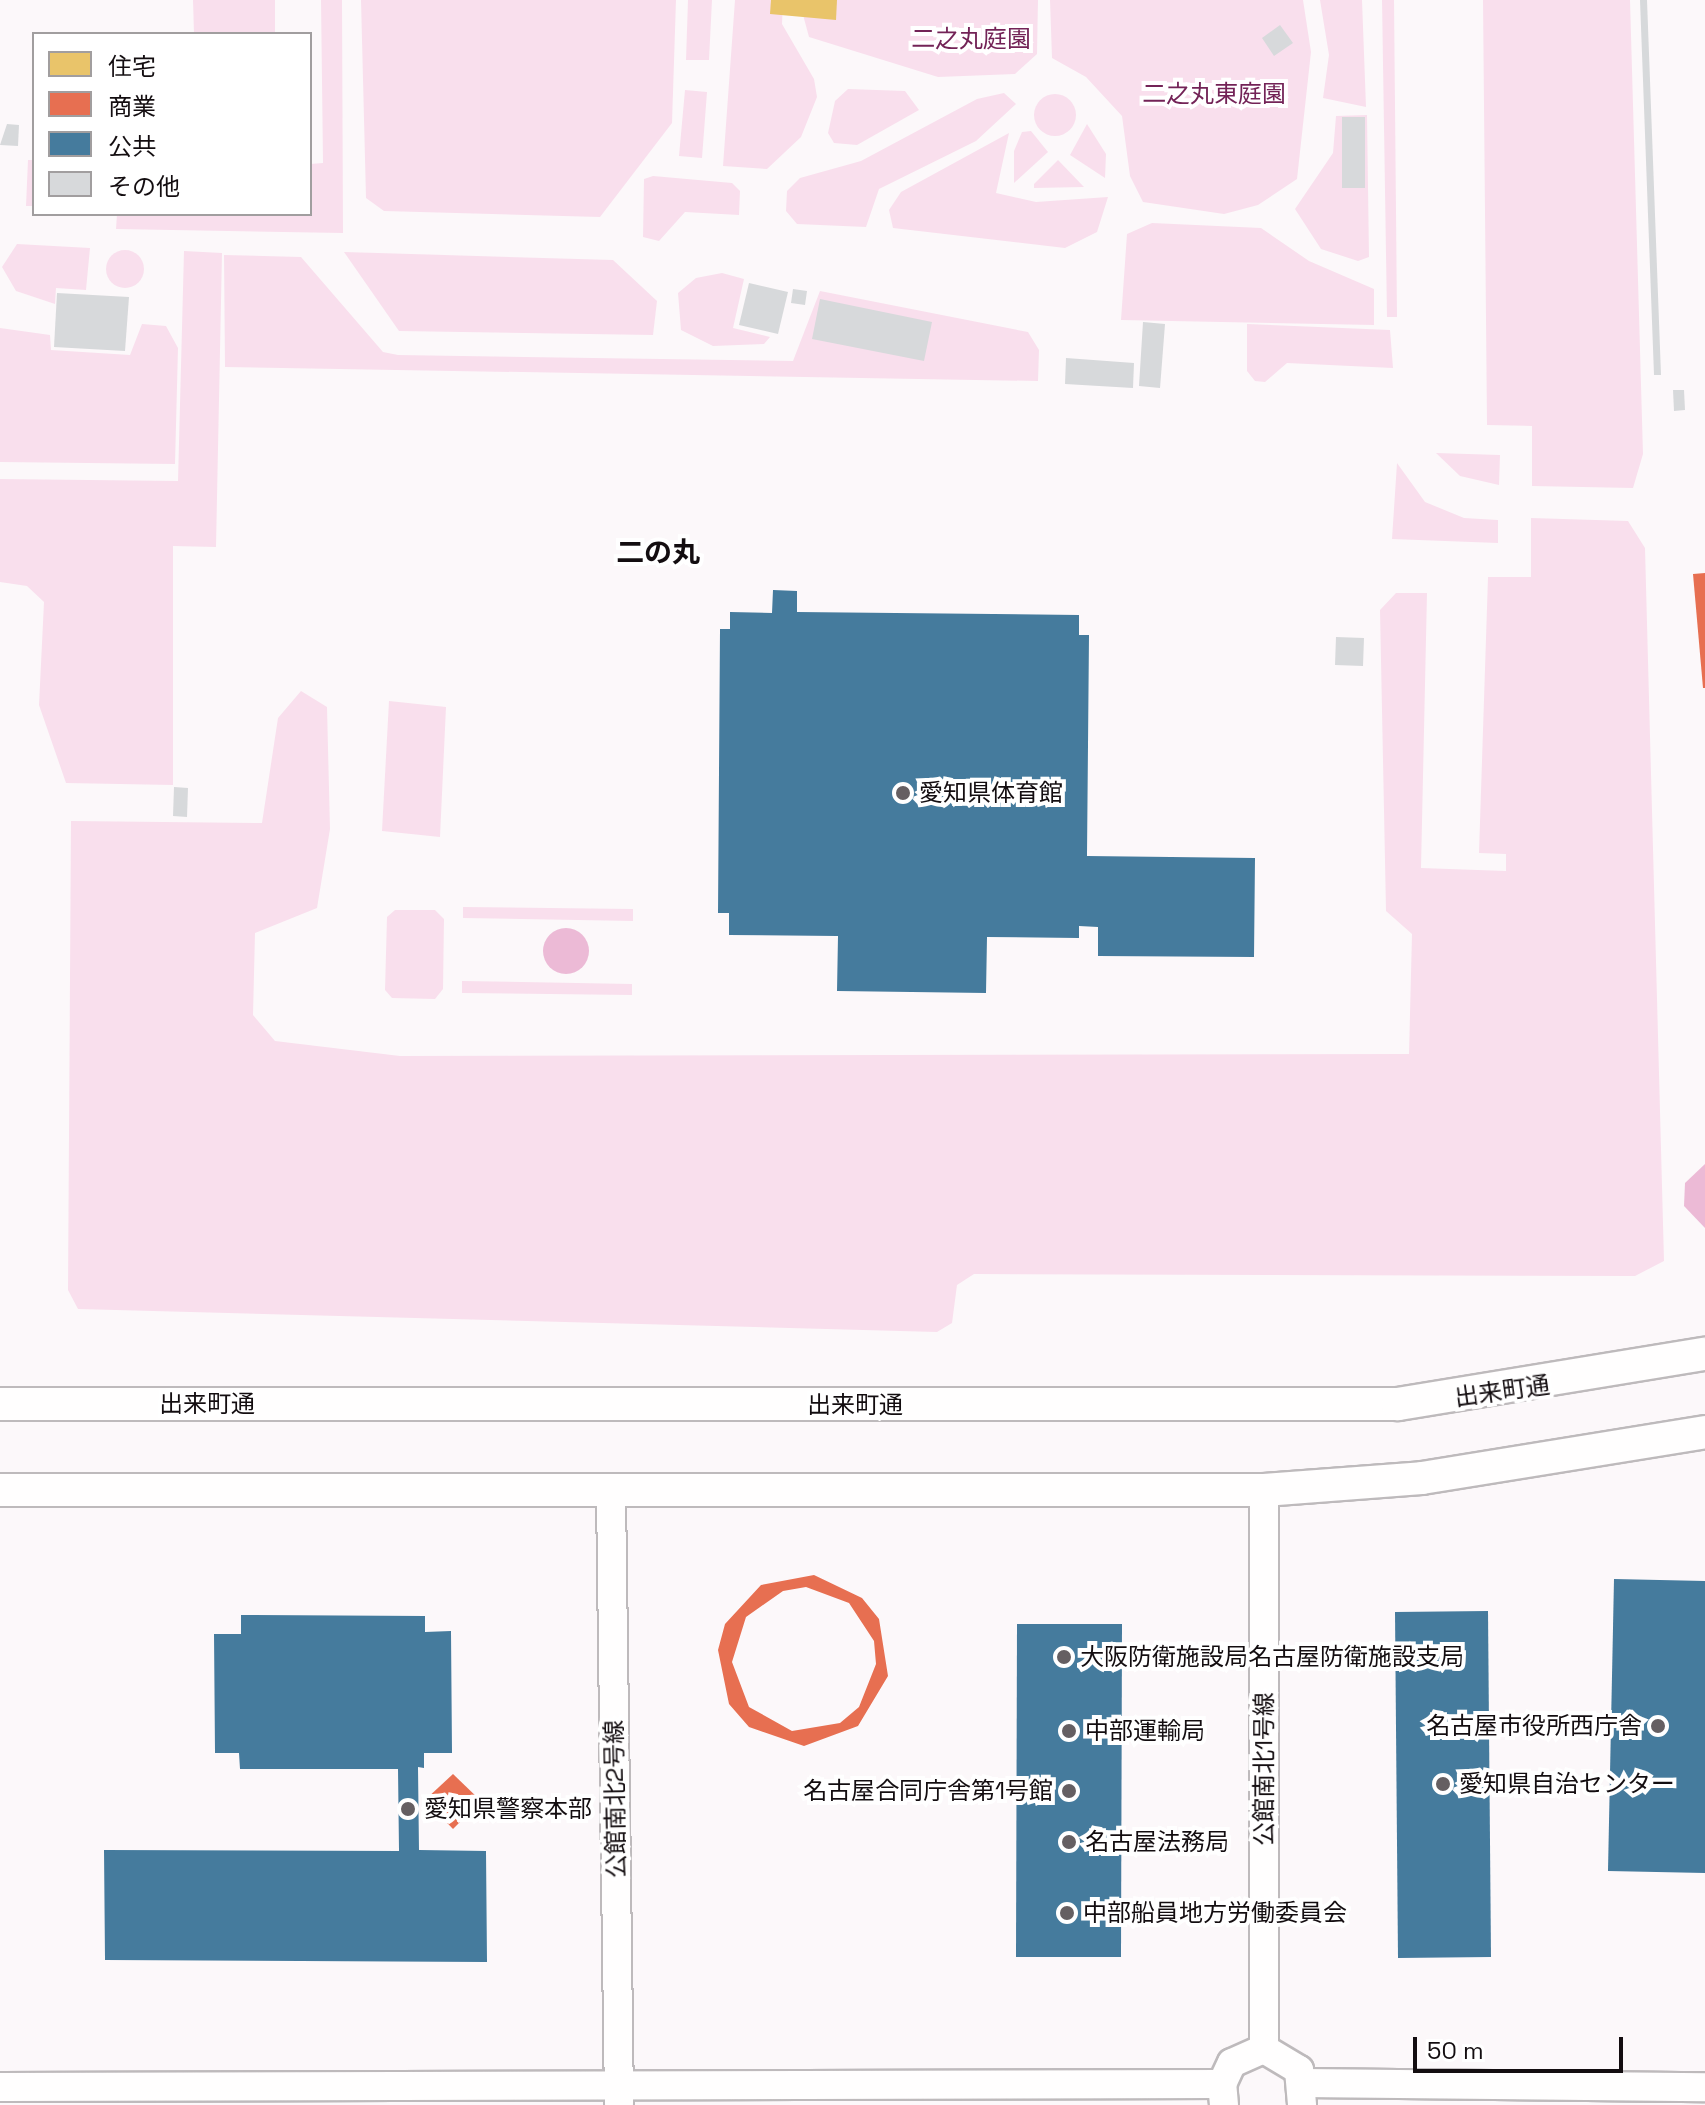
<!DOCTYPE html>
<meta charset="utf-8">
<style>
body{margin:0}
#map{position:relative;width:1705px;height:2105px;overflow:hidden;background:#fcf8fa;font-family:"Space Grotesk","Noto Sans JP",sans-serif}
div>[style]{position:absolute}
.green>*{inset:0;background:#f9dfed}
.round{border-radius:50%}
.water>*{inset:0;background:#ecbad6}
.homes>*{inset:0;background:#e9c46a}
.shops>*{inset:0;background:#e76f51}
.public>*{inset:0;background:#457b9d}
.building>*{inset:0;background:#d7d9db}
.roads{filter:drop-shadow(2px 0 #bebabc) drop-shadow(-2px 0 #bebabc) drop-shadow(0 2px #bebabc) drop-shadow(0 -2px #bebabc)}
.tertiary>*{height:28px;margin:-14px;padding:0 14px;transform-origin:14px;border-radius:14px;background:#fffefe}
.secondary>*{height:32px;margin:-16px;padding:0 16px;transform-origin:16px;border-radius:16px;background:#fffefe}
.dots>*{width:22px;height:22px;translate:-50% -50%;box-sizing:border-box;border:4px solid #fff;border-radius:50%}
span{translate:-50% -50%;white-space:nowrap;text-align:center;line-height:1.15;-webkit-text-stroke:8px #fff;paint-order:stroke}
.park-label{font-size:24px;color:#732357}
.poi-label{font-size:24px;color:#130d10}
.left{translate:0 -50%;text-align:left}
.right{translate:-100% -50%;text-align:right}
.street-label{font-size:24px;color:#130d10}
.quarter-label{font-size:28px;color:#130d10;font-weight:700}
.legend{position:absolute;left:32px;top:32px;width:280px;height:184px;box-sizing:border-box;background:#fff;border:2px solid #a19e9f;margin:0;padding:10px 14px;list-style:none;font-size:24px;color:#130d10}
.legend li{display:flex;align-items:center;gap:16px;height:40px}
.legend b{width:40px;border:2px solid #a19e9f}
.scale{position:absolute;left:1413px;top:2037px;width:210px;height:36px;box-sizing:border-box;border:4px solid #130d10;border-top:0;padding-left:10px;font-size:24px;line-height:28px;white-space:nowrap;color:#130d10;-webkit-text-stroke:6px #fff;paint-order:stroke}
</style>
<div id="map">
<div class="green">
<div style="clip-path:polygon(193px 0,275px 0,275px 34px,194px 34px)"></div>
<div style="clip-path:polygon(321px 0,342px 0,343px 233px,116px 229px,117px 214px,310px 214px,310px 164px,323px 163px)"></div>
<div style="clip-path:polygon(361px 0,676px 0,672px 123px,600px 217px,384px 211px,366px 198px)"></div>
<div style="clip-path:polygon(688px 0,712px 0,709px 60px,686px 60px)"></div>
<div style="clip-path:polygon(735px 0,783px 0,782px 24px,814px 79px,817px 97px,801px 137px,767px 169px,723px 166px)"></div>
<div style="clip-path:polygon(799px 0,1038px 0,1037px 54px,1015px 74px,938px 77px,809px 37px)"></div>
<div style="clip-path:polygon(1050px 0,1303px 0,1311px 52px,1297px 179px,1258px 205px,1224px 214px,1143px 202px,1130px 176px,1122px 116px,1086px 77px,1052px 58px)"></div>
<div style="clip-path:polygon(1320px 0,1362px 0,1366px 107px,1323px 98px,1329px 55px)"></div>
<div style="clip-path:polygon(1382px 0,1394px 0,1397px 317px,1387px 317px)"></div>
<div style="clip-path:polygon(1483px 0,1630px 0,1643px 454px,1633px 488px,1532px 486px,1532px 426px,1487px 425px)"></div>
<div style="clip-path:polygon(848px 89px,905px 91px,919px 110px,857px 145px,834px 143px,828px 133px,835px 101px)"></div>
<div style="clip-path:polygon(685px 90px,707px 92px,702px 158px,679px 156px)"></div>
<div style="clip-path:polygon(1004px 93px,1016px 104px,976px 141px,879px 189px,866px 227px,797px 224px,786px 211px,787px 191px,800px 178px,861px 161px,977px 99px)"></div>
<div class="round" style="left:1034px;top:94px;width:42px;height:42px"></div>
<div style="clip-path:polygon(1367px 115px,1369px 257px,1358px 261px,1321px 249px,1295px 209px,1333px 153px,1336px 116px)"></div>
<div style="clip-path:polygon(1087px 124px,1106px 154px,1105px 178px,1070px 155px)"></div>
<div style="clip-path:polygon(1031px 131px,1048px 152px,1014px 183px,1014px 151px,1022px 132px)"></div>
<div style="clip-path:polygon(1009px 133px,996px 193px,1036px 202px,1108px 197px,1097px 232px,1065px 248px,893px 228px,889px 210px,901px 192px)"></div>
<div style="clip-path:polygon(28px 160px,34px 160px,34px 206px,26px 206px)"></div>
<div style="clip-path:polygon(1058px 160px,1084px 187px,1034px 188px,1034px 184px)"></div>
<div style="clip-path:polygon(653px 176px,732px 183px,740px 191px,739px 215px,685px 212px,659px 241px,643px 237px,644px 179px)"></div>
<div style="clip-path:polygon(1152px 223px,1261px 228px,1309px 261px,1374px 289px,1374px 325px,1121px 320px,1127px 234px)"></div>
<div style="clip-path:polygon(17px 244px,90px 248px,86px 290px,56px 288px,55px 304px,16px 291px,2px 267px)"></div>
<div class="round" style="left:106px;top:250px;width:38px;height:38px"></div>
<div style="clip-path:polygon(184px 251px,222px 253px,216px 547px,173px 546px,173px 785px,66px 783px,39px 705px,44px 602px,27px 586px,0 582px,0 479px,178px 481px)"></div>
<div style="clip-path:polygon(344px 252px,613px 260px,657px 301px,653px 335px,399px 331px)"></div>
<div style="clip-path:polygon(224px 255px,301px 257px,383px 352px,398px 355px,793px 361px,820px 291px,1028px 332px,1039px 350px,1038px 381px,225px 367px)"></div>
<div style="clip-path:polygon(722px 273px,744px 279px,733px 328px,770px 337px,764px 344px,713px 346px,681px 330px,678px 293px,696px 278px)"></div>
<div style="clip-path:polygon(142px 324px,166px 326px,178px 348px,175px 464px,0 462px,0 328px,50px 335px,51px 350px,130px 355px)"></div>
<div style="clip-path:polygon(1247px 324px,1390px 330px,1393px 368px,1287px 363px,1265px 382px,1255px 381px,1247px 371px)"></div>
<div style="clip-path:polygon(1436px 453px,1500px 455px,1499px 485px,1460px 476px)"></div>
<div style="clip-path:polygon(1397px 463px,1425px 502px,1464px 518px,1498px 520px,1498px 543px,1392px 539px)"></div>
<div style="clip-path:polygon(1531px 518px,1628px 521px,1645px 548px,1664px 1261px,1635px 1276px,974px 1274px,957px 1285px,952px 1323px,937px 1332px,78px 1309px,68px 1290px,71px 821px,262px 823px,278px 718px,301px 691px,327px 707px,330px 829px,317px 908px,255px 933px,253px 1015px,275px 1041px,400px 1056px,1409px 1054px,1412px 934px,1386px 911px,1380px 610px,1396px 593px,1427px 593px,1421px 868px,1506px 871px,1506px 854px,1479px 853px,1488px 577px,1531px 577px)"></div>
<div style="clip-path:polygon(389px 701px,446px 707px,440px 837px,382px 831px)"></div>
<div style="clip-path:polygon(463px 907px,633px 909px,633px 921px,463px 918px)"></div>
<div style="clip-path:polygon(395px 910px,435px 910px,444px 919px,443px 989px,435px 999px,392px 998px,385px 990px,387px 917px)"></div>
<div style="clip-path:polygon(462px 981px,632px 984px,632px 995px,462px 993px)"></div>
</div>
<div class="water">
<div class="round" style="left:543px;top:928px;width:46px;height:46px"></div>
<div style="clip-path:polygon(1705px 1164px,1705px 1228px,1684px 1206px,1685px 1183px)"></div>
</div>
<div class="homes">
<div style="clip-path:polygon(771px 0,837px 0,836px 20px,770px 14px)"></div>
</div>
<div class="shops">
<div style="clip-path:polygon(1705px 573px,1705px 688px,1703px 688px,1693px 574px)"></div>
<div style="clip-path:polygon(evenodd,814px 1575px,862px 1598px,879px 1619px,888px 1676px,858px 1726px,804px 1746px,749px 1727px,729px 1704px,718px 1650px,725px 1624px,761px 1585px,814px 1575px,806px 1587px,849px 1603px,874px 1641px,876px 1664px,859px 1707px,840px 1723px,792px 1731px,749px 1707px,732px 1662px,746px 1617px,783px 1591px,806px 1587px)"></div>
<div style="clip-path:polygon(453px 1774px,481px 1801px,453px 1829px,425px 1800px)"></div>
</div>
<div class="public">
<div style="clip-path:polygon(773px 590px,797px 591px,797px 612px,1079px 615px,1079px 635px,1089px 635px,1087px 856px,1255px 858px,1254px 957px,1098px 956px,1098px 927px,1079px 926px,1079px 938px,987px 937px,986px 993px,837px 991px,838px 936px,729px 935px,729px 913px,718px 913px,720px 629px,730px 629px,730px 612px,772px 613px)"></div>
<div style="clip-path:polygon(1614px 1579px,1705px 1581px,1705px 1873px,1608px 1871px)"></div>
<div style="clip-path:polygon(1488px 1611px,1491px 1957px,1398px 1958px,1395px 1612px)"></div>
<div style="clip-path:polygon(241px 1615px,425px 1616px,425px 1632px,451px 1631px,452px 1753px,424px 1753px,424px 1768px,418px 1767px,419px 1850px,486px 1851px,487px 1962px,105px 1960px,104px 1850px,399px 1851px,398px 1769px,240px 1769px,239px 1753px,215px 1753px,214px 1634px,241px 1634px)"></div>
<div style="clip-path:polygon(1017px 1624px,1122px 1624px,1121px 1957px,1016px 1957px)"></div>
</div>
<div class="building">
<div style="clip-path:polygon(1640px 0,1647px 0,1661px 375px,1654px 375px)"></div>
<div style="clip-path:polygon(1280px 25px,1293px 43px,1274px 56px,1262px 38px)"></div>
<div style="clip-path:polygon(1342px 117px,1365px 117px,1365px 188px,1342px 188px)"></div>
<div style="clip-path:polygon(7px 124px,19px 125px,18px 146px,0 145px)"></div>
<div style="clip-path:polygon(749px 283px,788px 292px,778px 334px,739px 325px)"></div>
<div style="clip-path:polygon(793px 289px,807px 291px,805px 305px,791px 303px)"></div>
<div style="clip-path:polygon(57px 293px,129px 297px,125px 351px,54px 347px)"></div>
<div style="clip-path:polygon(820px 299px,932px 322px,924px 361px,812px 339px)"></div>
<div style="clip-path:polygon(1143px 322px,1165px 324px,1160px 388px,1139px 386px)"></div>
<div style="clip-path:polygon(1066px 358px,1134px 363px,1133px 388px,1065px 384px)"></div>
<div style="clip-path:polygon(1673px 390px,1684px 390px,1685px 410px,1674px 411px)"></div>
<div style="clip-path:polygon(1336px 637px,1364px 638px,1363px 666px,1335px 665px)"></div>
<div style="clip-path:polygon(174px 787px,188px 788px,187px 817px,173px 816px)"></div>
</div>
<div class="roads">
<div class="tertiary">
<div style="left:611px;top:1493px;width:611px;rotate:89.25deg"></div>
<div style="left:1264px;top:2049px;width:559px;rotate:-90deg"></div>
<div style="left:1304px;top:2083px;width:401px;rotate:0.6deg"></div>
<div style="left:0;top:2087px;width:1222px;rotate:-0.14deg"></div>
<div style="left:1224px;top:2105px;width:21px;rotate:-95deg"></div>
<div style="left:1222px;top:2084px;width:23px;rotate:-65deg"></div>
<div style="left:1232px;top:2063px;width:35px;rotate:-24deg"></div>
<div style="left:1264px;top:2049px;width:41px;rotate:31deg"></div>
<div style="left:1299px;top:2070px;width:35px;rotate:85deg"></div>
</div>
<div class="secondary">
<div style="left:0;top:1404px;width:1398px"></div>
<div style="left:1398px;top:1404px;width:311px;rotate:-9.3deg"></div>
<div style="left:0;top:1490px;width:1264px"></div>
<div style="left:1264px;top:1490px;width:158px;rotate:-4.3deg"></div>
<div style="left:1422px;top:1478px;width:287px;rotate:-9.2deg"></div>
</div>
</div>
<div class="dots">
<div style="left:903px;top:793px;background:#655f62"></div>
<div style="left:1064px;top:1657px;background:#655f62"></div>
<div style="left:1658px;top:1726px;background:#655f62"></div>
<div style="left:1069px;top:1731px;background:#655f62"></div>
<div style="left:1443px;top:1784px;background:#655f62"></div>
<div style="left:1069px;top:1791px;background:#655f62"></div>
<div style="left:408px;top:1809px;background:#655f62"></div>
<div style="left:1069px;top:1842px;background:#655f62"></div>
<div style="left:1067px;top:1913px;background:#655f62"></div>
</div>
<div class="park-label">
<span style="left:971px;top:39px">二之丸庭園</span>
<span style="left:1214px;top:94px">二之丸東庭園</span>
</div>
<div class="poi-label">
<span class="left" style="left:919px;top:793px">愛知県体育館</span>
<span class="left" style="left:1080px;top:1657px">大阪防衛施設局名古屋防衛施設支局</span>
<span class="right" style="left:1642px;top:1726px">名古屋市役所西庁舎</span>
<span class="left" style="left:1085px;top:1731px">中部運輸局</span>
<span class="left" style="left:1459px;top:1784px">愛知県自治センター</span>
<span class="right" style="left:1053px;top:1791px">名古屋合同庁舎第1号館</span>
<span class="left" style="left:424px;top:1809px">愛知県警察本部</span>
<span class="left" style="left:1085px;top:1842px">名古屋法務局</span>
<span class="left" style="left:1083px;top:1913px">中部船員地方労働委員会</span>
</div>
<div class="street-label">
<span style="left:1502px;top:1391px;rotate:-8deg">出来町通</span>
<span style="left:207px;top:1404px">出来町通</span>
<span style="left:855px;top:1405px">出来町通</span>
<span style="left:1264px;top:1769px;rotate:-90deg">公館南北1号線</span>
<span style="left:615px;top:1799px;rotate:-91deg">公館南北2号線</span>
</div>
<div class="quarter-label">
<span style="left:658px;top:552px">二の丸</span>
</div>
<ul class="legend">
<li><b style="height:22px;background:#e9c46a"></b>住宅</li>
<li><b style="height:22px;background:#e76f51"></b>商業</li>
<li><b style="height:22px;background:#457b9d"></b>公共</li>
<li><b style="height:22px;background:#d7d9db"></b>その他</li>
</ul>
<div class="scale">50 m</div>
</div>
